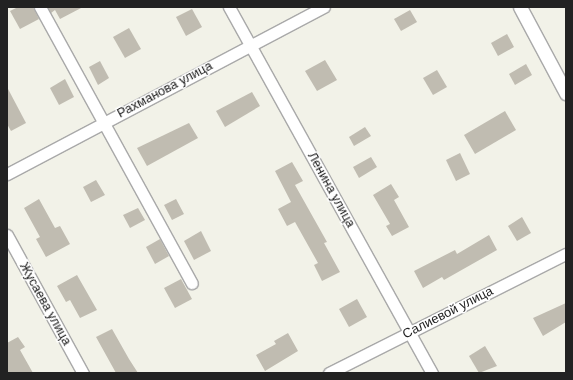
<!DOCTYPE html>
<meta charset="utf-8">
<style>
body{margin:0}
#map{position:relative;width:573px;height:380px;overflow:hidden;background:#f2f2e8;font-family:"DM Sans",sans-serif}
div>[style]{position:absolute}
.building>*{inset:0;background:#c0bcb1}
.roads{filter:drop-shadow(1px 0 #a9a9a9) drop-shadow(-1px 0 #a9a9a9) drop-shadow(0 1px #a9a9a9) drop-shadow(0 -1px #a9a9a9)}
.minor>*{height:11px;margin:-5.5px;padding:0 5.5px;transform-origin:5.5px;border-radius:5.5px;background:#fff}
.tertiary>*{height:13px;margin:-6.5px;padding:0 6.5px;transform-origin:6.5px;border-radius:6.5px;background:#fff}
span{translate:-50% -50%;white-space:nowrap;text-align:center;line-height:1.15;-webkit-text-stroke:3px #fff;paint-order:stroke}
.street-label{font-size:13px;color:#222}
.frame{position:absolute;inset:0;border:8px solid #222;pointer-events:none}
</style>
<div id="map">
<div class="building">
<div style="clip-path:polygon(18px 7px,33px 7px,39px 19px,20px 29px,10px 11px)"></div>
<div style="clip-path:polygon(48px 7px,83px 7px,60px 19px,55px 10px,51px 13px)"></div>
<div style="clip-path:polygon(192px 9px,202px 27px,186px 36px,176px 17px)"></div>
<div style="clip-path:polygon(410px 10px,417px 22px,401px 31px,394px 19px)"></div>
<div style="clip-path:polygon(129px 28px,141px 49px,125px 58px,113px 37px)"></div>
<div style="clip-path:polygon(507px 34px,514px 47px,498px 56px,491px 43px)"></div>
<div style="clip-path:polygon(325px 60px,337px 80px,317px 91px,305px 71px)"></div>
<div style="clip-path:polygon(100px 61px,109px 78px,98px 85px,89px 67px)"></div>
<div style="clip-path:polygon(526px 64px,532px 75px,515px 85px,509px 74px)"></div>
<div style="clip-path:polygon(437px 70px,447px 87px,433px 95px,423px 78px)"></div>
<div style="clip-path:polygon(65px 79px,74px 97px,59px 105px,50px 88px)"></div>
<div style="clip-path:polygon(7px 87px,26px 123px,11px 131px,7px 124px)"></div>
<div style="clip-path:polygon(252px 92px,260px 106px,225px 127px,216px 111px)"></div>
<div style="clip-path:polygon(505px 111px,516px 130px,475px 154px,464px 135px)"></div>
<div style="clip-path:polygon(189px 123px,198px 138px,147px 166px,137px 148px)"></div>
<div style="clip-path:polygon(365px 127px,371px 136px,354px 146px,349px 137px)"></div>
<div style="clip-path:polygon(460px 153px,470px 174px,456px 181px,446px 160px)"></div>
<div style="clip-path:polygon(371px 157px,377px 167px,359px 178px,353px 167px)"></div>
<div style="clip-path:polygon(292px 162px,303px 181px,295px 185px,327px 242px,324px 243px,340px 272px,322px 281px,314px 265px,318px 263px,295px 222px,287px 226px,278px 209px,291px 202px,275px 171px)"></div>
<div style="clip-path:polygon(96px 180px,105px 195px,91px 202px,83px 187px)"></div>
<div style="clip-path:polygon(391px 184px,399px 197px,394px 200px,409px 227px,392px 236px,386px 226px,390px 224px,373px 195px)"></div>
<div style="clip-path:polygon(39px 199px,55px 228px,60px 226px,70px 244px,46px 257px,36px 239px,40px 237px,24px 208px)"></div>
<div style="clip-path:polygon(176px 199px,184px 214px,172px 220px,164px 205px)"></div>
<div style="clip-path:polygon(138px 208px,145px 220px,130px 228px,123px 215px)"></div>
<div style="clip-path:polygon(522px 217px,531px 233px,517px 241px,508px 226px)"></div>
<div style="clip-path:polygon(201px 231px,211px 251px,194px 260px,184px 241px)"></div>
<div style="clip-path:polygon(489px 235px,497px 250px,444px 280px,442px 277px,423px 288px,414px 271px,455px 250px,457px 254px)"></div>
<div style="clip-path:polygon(160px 239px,169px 256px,155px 264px,146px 247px)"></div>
<div style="clip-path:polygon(77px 275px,97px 310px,80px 318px,70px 300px,66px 302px,57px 286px)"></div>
<div style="clip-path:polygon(181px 279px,192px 299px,175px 308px,164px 288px)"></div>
<div style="clip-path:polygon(357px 299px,367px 317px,349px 327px,339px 309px)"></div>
<div style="clip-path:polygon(566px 303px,566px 322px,543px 336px,533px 318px)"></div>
<div style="clip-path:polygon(112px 329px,129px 359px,138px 373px,116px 373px,96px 337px)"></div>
<div style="clip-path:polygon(288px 333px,298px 351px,265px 371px,256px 355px,276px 344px,274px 341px)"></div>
<div style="clip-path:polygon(18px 337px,25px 347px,20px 350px,33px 373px,7px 373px,7px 343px)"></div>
<div style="clip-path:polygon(485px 346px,497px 366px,479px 373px,469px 356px)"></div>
</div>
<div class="roads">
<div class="minor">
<div style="left:40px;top:7px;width:315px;rotate:61.2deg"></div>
<div style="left:229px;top:7px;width:419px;rotate:61deg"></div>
<div style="left:7px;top:174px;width:358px;rotate:-27.8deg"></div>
<div style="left:7px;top:235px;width:158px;rotate:61.2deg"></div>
<div style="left:329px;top:373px;width:265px;rotate:-26.7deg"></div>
</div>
<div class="tertiary">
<div style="left:520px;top:7px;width:98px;rotate:61.9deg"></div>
</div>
</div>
<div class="street-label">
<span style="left:165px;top:90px;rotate:-28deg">Рахманова улица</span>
<span style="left:331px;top:190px;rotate:61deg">Ленина улица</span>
<span style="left:45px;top:304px;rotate:61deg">Жусаева улица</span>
<span style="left:448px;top:313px;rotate:-27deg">Салиевой улица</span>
</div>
<div class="frame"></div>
</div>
